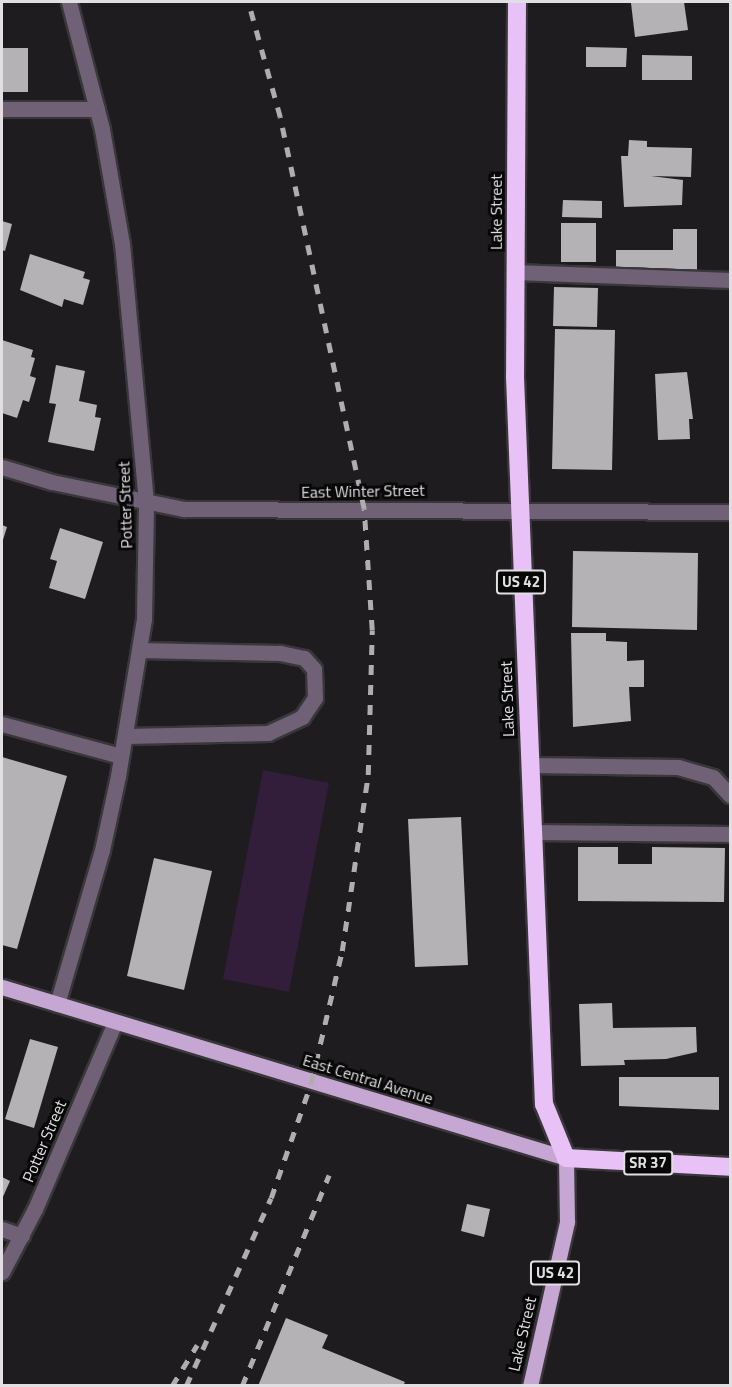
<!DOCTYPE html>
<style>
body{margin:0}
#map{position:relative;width:732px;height:1387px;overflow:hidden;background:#1e1c1f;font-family:"Titillium Web",sans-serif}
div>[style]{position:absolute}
.green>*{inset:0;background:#321d3a}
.building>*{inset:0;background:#b5b2b6}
.roads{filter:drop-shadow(2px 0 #39373a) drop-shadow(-2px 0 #39373a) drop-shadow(0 2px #39373a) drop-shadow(0 -2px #39373a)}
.minor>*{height:15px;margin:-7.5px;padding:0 7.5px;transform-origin:7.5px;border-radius:7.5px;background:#706176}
.major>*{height:15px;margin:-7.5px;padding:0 7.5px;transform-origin:7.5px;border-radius:7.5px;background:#c6a6d2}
.highway>*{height:18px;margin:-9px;padding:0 9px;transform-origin:9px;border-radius:9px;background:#e8c1f6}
.rail>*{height:4.5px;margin-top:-2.25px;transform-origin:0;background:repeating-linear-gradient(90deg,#afadb0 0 10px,transparent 0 20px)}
span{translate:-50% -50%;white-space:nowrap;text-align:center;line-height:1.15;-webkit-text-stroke:6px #080708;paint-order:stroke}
.shield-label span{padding:2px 4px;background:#080708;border:2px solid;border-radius:4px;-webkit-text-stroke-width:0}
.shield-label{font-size:15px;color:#e1dfe1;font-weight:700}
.street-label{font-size:16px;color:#e1dfe1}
.frame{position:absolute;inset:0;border:3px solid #e1dfe1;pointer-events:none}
</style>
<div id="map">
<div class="green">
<div style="clip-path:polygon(263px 770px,329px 783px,289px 992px,223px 979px)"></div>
</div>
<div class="building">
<div style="clip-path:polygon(684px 2px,688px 30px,635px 37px,631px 3px)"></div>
<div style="clip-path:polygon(586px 47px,627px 48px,626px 67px,586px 67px)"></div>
<div style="clip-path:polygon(2px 48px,28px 48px,28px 92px,2px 92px)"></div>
<div style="clip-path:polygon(642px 55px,692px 56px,692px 80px,642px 80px)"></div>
<div style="clip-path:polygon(629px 140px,647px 141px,647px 147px,692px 148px,691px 177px,651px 176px,683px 180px,682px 205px,624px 207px,621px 156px,628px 156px)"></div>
<div style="clip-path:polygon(563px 200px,602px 201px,602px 218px,562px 217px)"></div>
<div style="clip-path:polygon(2px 221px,12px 224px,5px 251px,2px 250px)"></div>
<div style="clip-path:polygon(561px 223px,596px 223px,596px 262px,561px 262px)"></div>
<div style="clip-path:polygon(673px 229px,697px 229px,697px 270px,616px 269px,616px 250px,673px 250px)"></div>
<div style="clip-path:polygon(30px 254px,85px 272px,83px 278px,90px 280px,83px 305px,64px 299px,62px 307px,20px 290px)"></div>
<div style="clip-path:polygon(554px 287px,598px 288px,597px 327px,553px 326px)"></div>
<div style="clip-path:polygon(555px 329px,615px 330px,612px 470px,552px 469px)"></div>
<div style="clip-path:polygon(2px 340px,33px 350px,31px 357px,35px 358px,30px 376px,36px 378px,29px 402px,23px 400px,17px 418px,2px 413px)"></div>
<div style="clip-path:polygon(56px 365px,85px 371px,79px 401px,97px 405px,95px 417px,101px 418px,94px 451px,48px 442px,56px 404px,49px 403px)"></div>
<div style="clip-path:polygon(687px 372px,693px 419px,689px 419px,690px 439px,658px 440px,655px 374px)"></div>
<div style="clip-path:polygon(2px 525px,7px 527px,2px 543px)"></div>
<div style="clip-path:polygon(60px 528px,103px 542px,85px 599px,49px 588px,57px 561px,50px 559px)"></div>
<div style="clip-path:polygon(573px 551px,698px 553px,697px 630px,572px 627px)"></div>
<div style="clip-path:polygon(571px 633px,606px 633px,606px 641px,627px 642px,627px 661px,644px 660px,644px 687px,629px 687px,631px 721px,573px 727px)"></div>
<div style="clip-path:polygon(2px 757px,67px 776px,17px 949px,2px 945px)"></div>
<div style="clip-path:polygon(461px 817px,468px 965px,415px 967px,408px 819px)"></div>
<div style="clip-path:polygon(578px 847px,618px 847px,618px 864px,652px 864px,652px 847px,725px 848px,724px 902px,578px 901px)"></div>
<div style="clip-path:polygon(154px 858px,212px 871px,184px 990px,127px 976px)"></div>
<div style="clip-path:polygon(612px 1003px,613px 1028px,696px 1027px,697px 1052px,666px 1059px,624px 1060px,625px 1065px,581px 1066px,579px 1004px)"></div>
<div style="clip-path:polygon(30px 1039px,58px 1047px,34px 1128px,5px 1119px)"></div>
<div style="clip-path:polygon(619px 1077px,719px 1077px,719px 1110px,619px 1106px)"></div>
<div style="clip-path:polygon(2px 1177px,10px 1181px,2px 1199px)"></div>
<div style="clip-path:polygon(467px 1204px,490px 1209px,484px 1237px,461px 1231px)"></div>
<div style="clip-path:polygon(286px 1318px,328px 1335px,322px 1348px,405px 1382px,403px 1386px,258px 1386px)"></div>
</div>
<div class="roads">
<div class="minor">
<div style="left:2px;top:109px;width:95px"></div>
<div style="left:515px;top:272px;width:215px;rotate:2.1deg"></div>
<div style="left:2px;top:467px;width:52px;rotate:16.7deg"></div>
<div style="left:52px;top:482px;width:135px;rotate:11.6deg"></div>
<div style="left:184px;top:509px;width:546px;rotate:0.31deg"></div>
<div style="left:2px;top:724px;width:123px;rotate:15.1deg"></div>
<div style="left:125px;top:736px;width:143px;rotate:-1.2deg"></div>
<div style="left:268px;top:733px;width:38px;rotate:-25deg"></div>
<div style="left:302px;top:717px;width:23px;rotate:-56deg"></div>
<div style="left:315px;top:698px;width:29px;rotate:-92deg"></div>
<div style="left:314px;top:669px;width:15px;rotate:-132deg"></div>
<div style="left:304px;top:658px;width:25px;rotate:-168deg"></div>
<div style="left:280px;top:653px;width:141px;rotate:-178.8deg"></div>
<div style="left:529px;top:765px;width:149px;rotate:0.8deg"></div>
<div style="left:678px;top:767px;width:36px;rotate:16deg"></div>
<div style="left:713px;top:777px;width:25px;rotate:47deg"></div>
<div style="left:532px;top:832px;width:198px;rotate:0.6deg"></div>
<div style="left:57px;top:1004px;width:160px;rotate:-73.7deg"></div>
<div style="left:102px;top:850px;width:76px;rotate:-77.8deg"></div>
<div style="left:118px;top:776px;width:159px;rotate:-80.6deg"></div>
<div style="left:144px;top:619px;width:117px;rotate:-89deg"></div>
<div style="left:146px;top:502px;width:259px;rotate:-95.3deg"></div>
<div style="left:122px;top:244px;width:117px;rotate:-99.9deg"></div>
<div style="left:102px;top:129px;width:131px;rotate:-104.6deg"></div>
<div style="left:2px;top:1229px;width:21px;rotate:19deg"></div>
<div style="left:2px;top:1272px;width:71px;rotate:-62.4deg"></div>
<div style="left:35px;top:1209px;width:203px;rotate:-66.8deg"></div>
</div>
<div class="major">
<div style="left:2px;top:987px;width:589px;rotate:16.87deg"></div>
<div style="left:566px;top:1158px;width:64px;rotate:89.1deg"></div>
<div style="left:567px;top:1222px;width:168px;rotate:102.7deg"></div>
</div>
<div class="highway">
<div style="left:517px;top:2px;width:375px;rotate:90.3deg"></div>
<div style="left:515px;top:377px;width:728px;rotate:87.72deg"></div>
<div style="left:544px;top:1104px;width:58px;rotate:67.8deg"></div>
<div style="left:566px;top:1158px;width:164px;rotate:3.1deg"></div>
</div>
</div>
<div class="rail">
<div style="left:172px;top:1386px;width:48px;rotate:-58.6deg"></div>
<div style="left:186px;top:1386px;width:206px;rotate:-65.7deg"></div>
<div style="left:271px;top:1198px;width:122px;rotate:-70.8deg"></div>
<div style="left:311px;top:1083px;width:136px;rotate:-76.8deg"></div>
<div style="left:342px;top:951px;width:178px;rotate:-81.6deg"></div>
<div style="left:368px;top:775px;width:145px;rotate:-88.4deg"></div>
<div style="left:372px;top:630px;width:121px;rotate:-93.8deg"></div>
<div style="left:364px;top:509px;width:401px;rotate:-102.1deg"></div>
<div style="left:280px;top:117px;width:119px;rotate:-105.5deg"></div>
<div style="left:242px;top:1386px;width:228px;rotate:-67.6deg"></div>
</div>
<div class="shield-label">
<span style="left:521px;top:582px">US 42</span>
<span style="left:648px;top:1163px">SR 37</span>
<span style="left:555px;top:1273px">US 42</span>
</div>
<div class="street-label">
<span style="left:496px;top:212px;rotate:-90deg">Lake Street</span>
<span style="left:363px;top:491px;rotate:-1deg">East Winter Street</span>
<span style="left:125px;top:505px;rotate:-92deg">Potter Street</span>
<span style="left:507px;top:699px;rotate:-92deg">Lake Street</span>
<span style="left:368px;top:1079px;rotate:17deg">East Central Avenue</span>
<span style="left:44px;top:1141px;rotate:-67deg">Potter Street</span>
<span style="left:522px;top:1334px;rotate:-77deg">Lake Street</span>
</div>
<div class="frame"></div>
</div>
